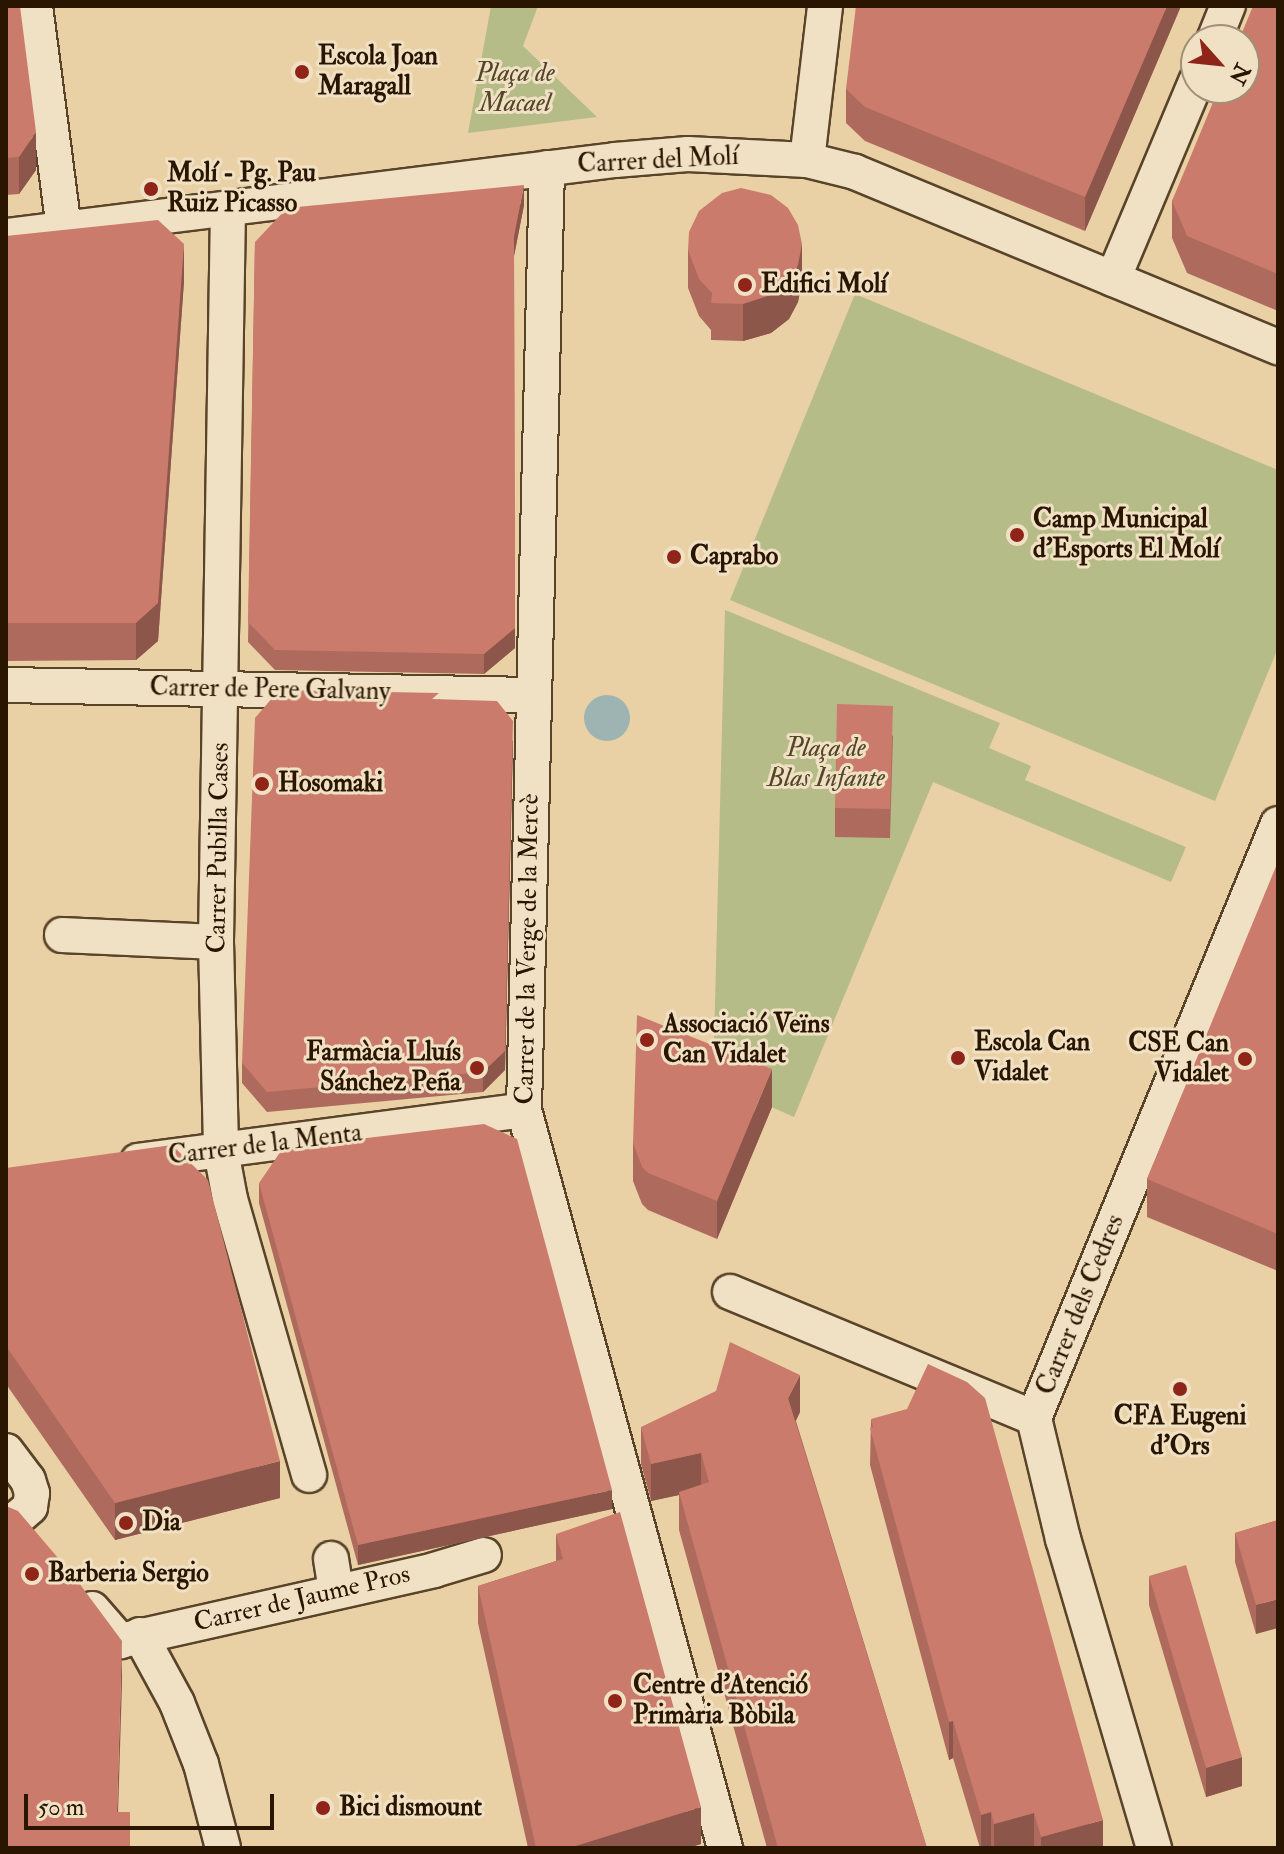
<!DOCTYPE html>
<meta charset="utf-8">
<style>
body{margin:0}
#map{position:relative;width:1284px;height:1854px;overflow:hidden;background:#e9d1a5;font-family:"IM FELL Double Pica",serif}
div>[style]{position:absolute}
.green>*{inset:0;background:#b6bc87}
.water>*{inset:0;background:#9db4b2}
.round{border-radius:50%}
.roads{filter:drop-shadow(2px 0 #594429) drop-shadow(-2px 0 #594429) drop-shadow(0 2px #594429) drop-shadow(0 -2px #594429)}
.minor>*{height:34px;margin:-17px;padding:0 17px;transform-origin:17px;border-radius:17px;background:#f1e1c4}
.wall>*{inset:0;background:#ae6a5c}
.shaded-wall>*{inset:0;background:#8d564b}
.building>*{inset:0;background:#ca7b6b}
.dots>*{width:22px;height:22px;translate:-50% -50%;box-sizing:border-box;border:4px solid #f1e1c4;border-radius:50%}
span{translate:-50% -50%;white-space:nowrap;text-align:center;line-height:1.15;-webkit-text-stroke:6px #f1e1c4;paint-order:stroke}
.poi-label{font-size:26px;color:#291500;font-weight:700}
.left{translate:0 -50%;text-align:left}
.right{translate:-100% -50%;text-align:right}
.park-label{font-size:26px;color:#534728;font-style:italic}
.street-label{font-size:26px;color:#291500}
.frame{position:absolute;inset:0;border:8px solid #291500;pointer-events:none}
.north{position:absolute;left:1180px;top:24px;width:80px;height:80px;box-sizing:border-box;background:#f1e1c4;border:2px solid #a18f76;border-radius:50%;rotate:117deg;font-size:22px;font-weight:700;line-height:32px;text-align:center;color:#291500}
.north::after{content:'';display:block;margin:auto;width:28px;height:36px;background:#8f2418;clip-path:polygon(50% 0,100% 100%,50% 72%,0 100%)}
.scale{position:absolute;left:24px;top:1794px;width:250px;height:36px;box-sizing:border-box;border:4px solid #291500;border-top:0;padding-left:10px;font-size:24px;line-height:28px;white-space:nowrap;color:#291500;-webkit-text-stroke:6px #f1e1c4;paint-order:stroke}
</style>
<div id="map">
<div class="green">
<div style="clip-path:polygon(491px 6px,538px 6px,523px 46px,597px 117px,468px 133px)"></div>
<div style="clip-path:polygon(855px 294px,1278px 470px,1278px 648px,1215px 801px,730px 600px)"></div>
<div style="clip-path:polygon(725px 610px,1000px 723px,989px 748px,1031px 766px,1025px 780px,1186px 847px,1171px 882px,933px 782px,794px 1117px,713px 1081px)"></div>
</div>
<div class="water">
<div class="round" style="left:584px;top:695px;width:46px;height:46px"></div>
</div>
<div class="roads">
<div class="minor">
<div style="left:35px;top:6px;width:225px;rotate:82.6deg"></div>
<div style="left:1214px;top:40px;width:37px;rotate:-68deg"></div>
<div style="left:807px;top:160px;width:155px;rotate:-83.3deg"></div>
<div style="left:547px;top:168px;width:942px;rotate:91.4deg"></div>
<div style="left:524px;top:1110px;width:765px;rotate:74.76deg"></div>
<div style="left:228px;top:209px;width:733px;rotate:90.94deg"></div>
<div style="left:216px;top:942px;width:209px;rotate:88.6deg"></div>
<div style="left:221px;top:1151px;width:49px;rotate:79.4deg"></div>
<div style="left:230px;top:1199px;width:287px;rotate:74deg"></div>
<div style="left:6px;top:236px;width:614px;rotate:-7.11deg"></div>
<div style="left:615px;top:160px;width:73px;rotate:-4.7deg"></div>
<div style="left:688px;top:154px;width:119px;rotate:2.9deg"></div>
<div style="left:807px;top:160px;width:49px;rotate:14deg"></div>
<div style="left:855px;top:172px;width:458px;rotate:22.5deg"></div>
<div style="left:1113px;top:279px;width:214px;rotate:-67.2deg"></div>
<div style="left:6px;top:685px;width:528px;rotate:1.09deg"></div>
<div style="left:62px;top:935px;width:154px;rotate:2.6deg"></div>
<div style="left:138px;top:1161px;width:389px;rotate:-7.5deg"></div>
<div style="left:730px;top:1292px;width:329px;rotate:22.5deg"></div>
<div style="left:6px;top:1451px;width:36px;rotate:53deg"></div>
<div style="left:28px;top:1480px;width:14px;rotate:73deg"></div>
<div style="left:32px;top:1493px;width:14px;rotate:98deg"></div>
<div style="left:30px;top:1507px;width:20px;rotate:139deg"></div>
<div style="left:15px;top:1520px;width:9px;rotate:180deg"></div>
<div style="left:331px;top:1559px;width:32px;rotate:81deg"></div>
<div style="left:92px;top:1609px;width:43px;rotate:48.8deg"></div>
<div style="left:120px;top:1641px;width:322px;rotate:-12.7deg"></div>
<div style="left:434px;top:1570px;width:52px;rotate:-16.7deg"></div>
<div style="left:140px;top:1635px;width:77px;rotate:61.4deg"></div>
<div style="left:177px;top:1703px;width:66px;rotate:68.5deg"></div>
<div style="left:201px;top:1764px;width:87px;rotate:75.3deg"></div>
<div style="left:1154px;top:1848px;width:322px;rotate:-106.4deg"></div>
<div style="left:1063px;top:1539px;width:124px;rotate:-103.5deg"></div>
<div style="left:1034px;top:1418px;width:642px;rotate:-67.67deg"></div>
</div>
</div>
<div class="wall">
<div style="clip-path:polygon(6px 6px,36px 170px,19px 194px,6px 195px)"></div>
<div style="clip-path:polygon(1181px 6px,1085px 231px,865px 141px,846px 123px,846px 89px)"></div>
<div style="clip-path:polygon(1278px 6px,1278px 311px,1187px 273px,1172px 238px,1172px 201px)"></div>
<div style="clip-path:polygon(524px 205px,514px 256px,515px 648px,484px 674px,275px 670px,248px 642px,255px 242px)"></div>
<div style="clip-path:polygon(6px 236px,184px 281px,158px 641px,136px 660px,6px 661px)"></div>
<div style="clip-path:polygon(688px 250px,802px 282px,798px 302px,789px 319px,771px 333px,743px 341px,711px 340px,711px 330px,699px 316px,688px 288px)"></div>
<div style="clip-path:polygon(439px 699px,513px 741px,505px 1070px,483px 1092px,267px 1112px,242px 1083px,242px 1063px)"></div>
<div style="clip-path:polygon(893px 735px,890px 838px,835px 837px,835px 808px)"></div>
<div style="clip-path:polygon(1278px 865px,1278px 1271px,1147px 1217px,1147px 1179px)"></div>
<div style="clip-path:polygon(772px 1107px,717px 1239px,648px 1210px,642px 1204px,633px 1181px,633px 1143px)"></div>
<div style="clip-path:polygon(6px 1168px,280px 1498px,115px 1540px,6px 1384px)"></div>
<div style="clip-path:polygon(259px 1183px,612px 1509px,358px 1565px,259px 1203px)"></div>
<div style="clip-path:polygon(800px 1412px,796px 1421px,927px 1848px,767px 1848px,679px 1530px,679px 1495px,651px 1501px,641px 1464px,641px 1427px)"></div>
<div style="clip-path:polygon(871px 1419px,1103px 1848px,980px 1848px,953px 1758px,949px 1760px,870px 1465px)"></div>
<div style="clip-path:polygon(1278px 1520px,1256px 1634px,1235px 1562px,1235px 1533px)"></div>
<div style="clip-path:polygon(556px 1534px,701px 1844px,688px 1848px,528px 1848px,478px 1623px,478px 1586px,556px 1561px)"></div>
<div style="clip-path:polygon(1149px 1576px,1242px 1786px,1206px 1797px,1149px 1605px)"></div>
</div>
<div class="shaded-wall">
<div style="clip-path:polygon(1167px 6px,1181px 6px,1085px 231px,1085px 197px)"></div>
<div style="clip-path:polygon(36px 132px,36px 170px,19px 194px,19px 157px)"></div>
<div style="clip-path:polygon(524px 185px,524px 205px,514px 256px,514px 236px)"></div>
<div style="clip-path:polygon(184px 244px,184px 281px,158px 641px,136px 660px,136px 623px)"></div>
<div style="clip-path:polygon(802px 244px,802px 282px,798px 302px,789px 319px,771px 333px,743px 341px,743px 304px)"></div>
<div style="clip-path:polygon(515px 628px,515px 648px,484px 674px,484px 654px)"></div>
<div style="clip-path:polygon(513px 741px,505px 1070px,483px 1092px,483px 1072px)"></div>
<div style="clip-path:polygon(772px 1069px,772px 1107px,717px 1239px,717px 1201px)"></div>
<div style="clip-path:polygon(800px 1375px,800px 1412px,788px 1435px,788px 1398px)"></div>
<div style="clip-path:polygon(701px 1453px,701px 1490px,679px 1492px,679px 1495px,651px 1501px,651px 1464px)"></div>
<div style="clip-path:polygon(280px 1461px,280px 1498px,115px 1540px,115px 1503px)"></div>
<div style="clip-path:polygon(612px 1490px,612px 1509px,358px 1565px,358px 1545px)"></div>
<div style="clip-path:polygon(1278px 1599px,1278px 1628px,1256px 1634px,1256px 1605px)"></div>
<div style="clip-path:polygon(122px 1641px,122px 1683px,117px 1848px,117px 1812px)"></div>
<div style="clip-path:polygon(953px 1721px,953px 1758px,949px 1760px,949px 1722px)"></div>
<div style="clip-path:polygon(1242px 1757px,1242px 1786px,1206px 1797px,1206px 1768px)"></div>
<div style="clip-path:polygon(701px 1807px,701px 1844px,688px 1848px,569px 1848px)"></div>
<div style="clip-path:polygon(991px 1812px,991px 1848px,981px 1848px,981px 1815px)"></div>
<div style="clip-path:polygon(1034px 1813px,1034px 1848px,994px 1848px,994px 1824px)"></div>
<div style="clip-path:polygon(1103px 1820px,1103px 1848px,1041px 1848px,1041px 1837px)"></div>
</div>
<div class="building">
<div style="clip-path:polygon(6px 6px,20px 6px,36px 132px,19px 157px,6px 158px)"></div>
<div style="clip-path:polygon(856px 6px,1167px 6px,1085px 197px,865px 107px,846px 89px)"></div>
<div style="clip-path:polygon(1253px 6px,1278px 6px,1278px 274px,1187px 236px,1172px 201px,1219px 88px,1244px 88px,1244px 40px,1239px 40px)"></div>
<div style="clip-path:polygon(524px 185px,514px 236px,515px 628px,484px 654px,275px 650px,248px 622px,255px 242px,287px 208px)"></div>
<div style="clip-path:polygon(741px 188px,771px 195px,788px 208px,798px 225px,802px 244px,798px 265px,789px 282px,771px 295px,743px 304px,711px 303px,712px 293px,699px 279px,688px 250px,689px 232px,699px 211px,722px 193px)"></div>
<div style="clip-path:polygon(158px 220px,184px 244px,158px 603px,136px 623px,6px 623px,6px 236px)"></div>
<div style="clip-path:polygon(279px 690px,439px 693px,432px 699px,497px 701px,513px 721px,505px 1051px,483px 1072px,267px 1092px,242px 1063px,255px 718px)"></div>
<div style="clip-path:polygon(837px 704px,893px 706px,890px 809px,835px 808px)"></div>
<div style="clip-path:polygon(1277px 864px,1278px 865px,1278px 1234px,1147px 1179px)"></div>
<div style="clip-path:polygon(637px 1015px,772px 1069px,717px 1201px,648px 1173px,642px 1167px,633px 1143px)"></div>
<div style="clip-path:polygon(484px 1124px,517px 1139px,612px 1490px,358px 1545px,259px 1183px,283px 1148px)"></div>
<div style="clip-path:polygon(172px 1145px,208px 1180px,280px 1461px,115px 1503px,6px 1346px,6px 1168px)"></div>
<div style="clip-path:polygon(730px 1342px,800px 1375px,788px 1398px,927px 1848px,778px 1848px,679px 1492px,709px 1482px,701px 1453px,651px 1464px,641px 1427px,716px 1391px)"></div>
<div style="clip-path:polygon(928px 1364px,967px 1382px,985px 1398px,1103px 1820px,1041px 1837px,1034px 1813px,994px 1824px,991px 1812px,981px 1815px,953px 1721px,949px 1722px,870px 1428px,873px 1427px,871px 1419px,907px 1409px)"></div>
<div style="clip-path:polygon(6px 1506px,18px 1511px,76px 1579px,122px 1641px,117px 1812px,130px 1812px,130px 1848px,6px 1848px)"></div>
<div style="clip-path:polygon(620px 1512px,701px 1807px,569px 1848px,536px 1848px,478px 1586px,563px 1559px,556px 1534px)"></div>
<div style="clip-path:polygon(1278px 1520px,1278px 1599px,1256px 1605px,1235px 1533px)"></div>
<div style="clip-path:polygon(1186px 1565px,1242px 1757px,1206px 1768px,1149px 1576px)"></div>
</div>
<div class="dots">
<div style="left:302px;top:72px;background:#8f2418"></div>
<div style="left:151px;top:189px;background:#8f2418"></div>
<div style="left:745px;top:285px;background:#8f2418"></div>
<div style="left:1017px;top:535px;background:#8f2418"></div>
<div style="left:674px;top:557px;background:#8f2418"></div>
<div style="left:262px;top:784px;background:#8f2418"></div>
<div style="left:647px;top:1040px;background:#8f2418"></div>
<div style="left:958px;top:1058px;background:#8f2418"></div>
<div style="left:1245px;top:1059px;background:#8f2418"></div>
<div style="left:477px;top:1068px;background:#8f2418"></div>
<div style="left:1180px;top:1389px;background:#8f2418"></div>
<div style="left:126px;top:1523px;background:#8f2418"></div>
<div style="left:32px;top:1574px;background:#8f2418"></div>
<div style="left:615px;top:1701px;background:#8f2418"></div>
<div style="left:323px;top:1808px;background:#8f2418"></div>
</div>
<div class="poi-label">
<span class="left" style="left:318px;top:72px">Escola Joan<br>Maragall</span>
<span class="left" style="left:167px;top:189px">Molí - Pg. Pau<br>Ruiz Picasso</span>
<span class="left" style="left:761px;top:285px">Edifici Molí</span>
<span class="left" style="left:1033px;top:535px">Camp Municipal<br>d’Esports El Molí</span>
<span class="left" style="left:690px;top:557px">Caprabo</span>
<span class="left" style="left:278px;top:784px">Hosomaki</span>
<span class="left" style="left:663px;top:1040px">Associació Veïns<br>Can Vidalet</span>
<span class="left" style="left:974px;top:1058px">Escola Can<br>Vidalet</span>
<span class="right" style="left:1229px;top:1059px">CSE Can<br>Vidalet</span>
<span class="right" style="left:461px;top:1068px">Farmàcia Lluís<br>Sánchez Peña</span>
<span style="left:1180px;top:1432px">CFA Eugeni<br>d'Ors</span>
<span class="left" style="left:142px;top:1523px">Dia</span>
<span class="left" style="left:48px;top:1574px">Barberia Sergio</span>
<span class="left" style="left:633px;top:1701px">Centre d'Atenció<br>Primària Bòbila</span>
<span class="left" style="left:339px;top:1808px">Bici dismount</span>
</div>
<div class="park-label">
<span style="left:515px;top:89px">Plaça de<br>Macael</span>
<span style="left:826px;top:764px">Plaça de<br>Blas Infante</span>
</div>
<div class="street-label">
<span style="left:658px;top:161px;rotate:-3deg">Carrer del Molí</span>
<span style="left:270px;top:690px;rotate:1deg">Carrer de Pere Galvany</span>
<span style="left:219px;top:848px;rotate:-89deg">Carrer Pubilla Cases</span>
<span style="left:528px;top:949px;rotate:-89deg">Carrer de la Verge de la Mercè</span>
<span style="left:265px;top:1145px;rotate:-7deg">Carrer de la Menta</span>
<span style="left:1081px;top:1305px;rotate:-68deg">Carrer dels Cedres</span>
<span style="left:302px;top:1599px;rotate:-13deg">Carrer de Jaume Pros</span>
</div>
<div class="frame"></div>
<div class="north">N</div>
<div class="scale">50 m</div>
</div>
